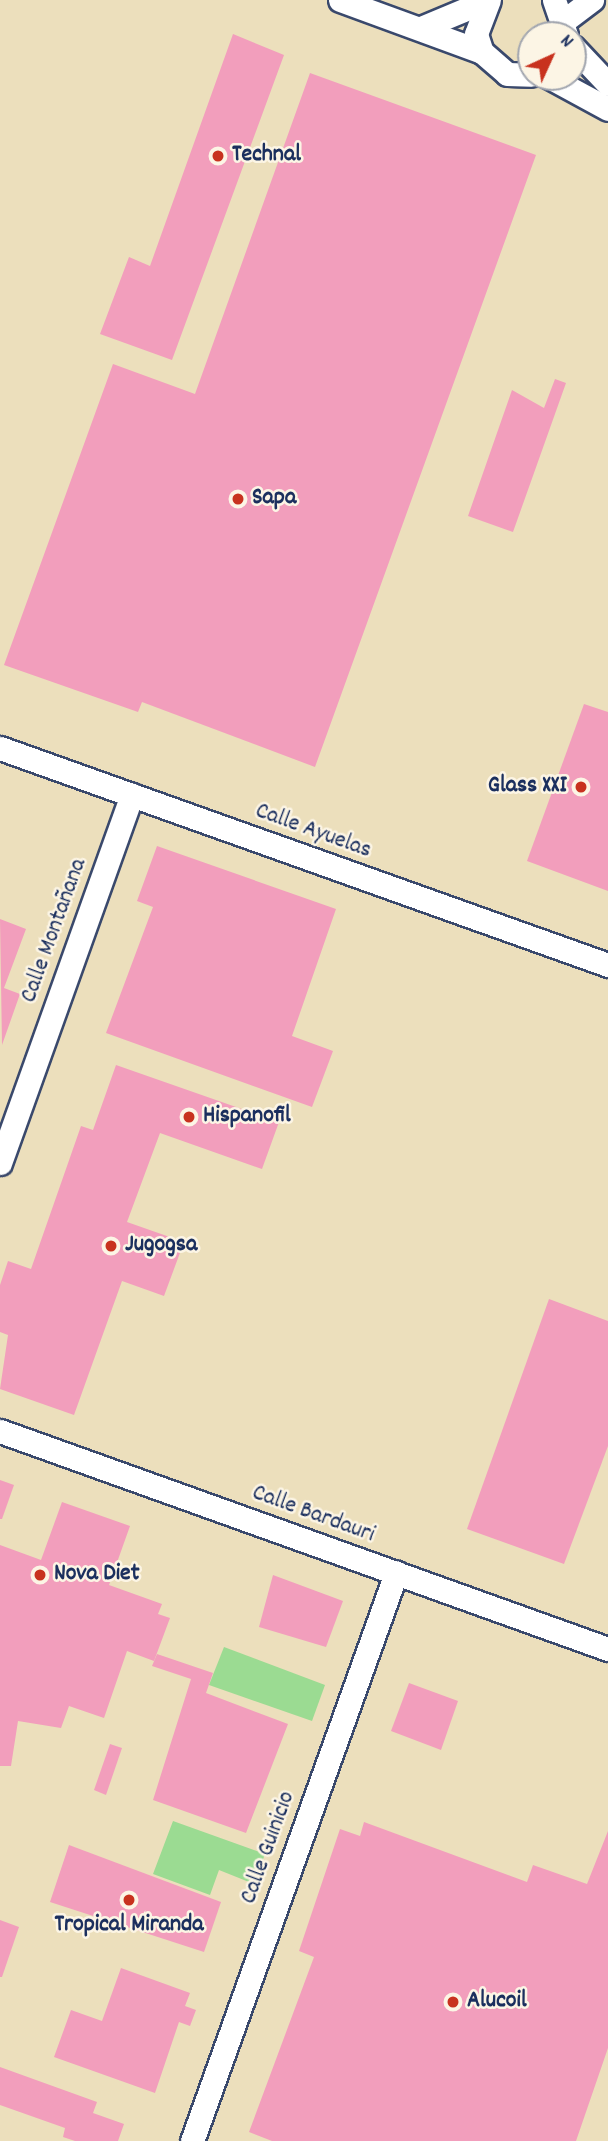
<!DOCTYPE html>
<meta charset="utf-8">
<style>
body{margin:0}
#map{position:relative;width:608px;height:2141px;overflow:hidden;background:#ecdfbc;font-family:Dekko,sans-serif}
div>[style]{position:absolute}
.green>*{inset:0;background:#9bdb92}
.building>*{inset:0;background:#f29ebc}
.roads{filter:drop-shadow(2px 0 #3a496c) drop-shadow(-2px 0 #3a496c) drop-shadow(0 2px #3a496c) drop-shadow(0 -2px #3a496c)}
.minor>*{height:23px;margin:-11.5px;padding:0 11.5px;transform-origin:11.5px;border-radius:11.5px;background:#fff}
.dots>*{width:19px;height:19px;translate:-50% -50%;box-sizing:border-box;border:4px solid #fcf5e5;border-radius:50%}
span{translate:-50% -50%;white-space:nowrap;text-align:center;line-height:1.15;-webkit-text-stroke:5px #fcf5e5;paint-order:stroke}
.poi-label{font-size:24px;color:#1b2f5e;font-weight:700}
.left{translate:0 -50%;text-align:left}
.right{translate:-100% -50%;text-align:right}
.street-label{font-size:24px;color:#1b2f5e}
.north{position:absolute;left:517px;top:21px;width:70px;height:70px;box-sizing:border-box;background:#fcf5e5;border:2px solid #a2a6af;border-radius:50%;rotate:45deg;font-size:19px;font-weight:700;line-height:28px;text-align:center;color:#1b2f5e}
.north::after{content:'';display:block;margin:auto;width:24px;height:32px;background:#c8321e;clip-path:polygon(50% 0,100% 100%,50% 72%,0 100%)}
</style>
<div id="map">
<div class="green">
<div style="clip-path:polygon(224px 1647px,325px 1685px,312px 1721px,209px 1685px)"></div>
<div style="clip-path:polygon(173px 1821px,265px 1854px,254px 1884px,219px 1870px,210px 1895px,153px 1874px)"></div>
</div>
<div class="building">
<div style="clip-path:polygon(233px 34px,284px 55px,172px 360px,100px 334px,129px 257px,150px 266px)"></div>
<div style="clip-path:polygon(310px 73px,536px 155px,315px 767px,142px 702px,138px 712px,4px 665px,113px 364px,195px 394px)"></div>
<div style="clip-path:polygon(555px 379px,566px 383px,513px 532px,468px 516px,512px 390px,544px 408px)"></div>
<div style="clip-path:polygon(584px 704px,608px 712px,608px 891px,527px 861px)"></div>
<div style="clip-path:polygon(157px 846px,336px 909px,292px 1036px,333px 1051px,312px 1107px,106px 1033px,153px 907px,137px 901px)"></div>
<div style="clip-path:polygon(0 919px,26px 929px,4px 988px,20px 994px,2px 1045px)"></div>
<div style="clip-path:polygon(116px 1065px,279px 1122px,262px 1169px,160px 1133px,127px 1222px,184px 1242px,164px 1296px,122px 1281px,74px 1415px,0 1389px,8px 1335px,0 1332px,0 1285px,8px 1261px,31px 1269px,81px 1126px,93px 1130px)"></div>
<div style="clip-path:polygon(549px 1299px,608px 1321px,608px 1446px,564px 1564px,467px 1529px)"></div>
<div style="clip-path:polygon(0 1480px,14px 1485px,2px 1519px,0 1519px)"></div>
<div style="clip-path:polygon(62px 1502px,130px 1526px,109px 1585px,162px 1604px,158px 1614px,170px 1618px,154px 1661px,127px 1651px,104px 1718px,69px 1706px,61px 1728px,18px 1721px,11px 1766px,0 1766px,0 1545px,41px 1560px)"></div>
<div style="clip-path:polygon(273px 1575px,343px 1601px,326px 1647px,259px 1627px)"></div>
<div style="clip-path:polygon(157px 1654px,213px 1673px,206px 1693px,288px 1724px,246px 1833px,153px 1800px,191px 1679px,152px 1666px)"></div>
<div style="clip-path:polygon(409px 1683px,458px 1701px,441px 1750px,391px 1731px)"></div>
<div style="clip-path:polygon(110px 1744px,122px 1748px,106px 1795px,94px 1790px)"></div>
<div style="clip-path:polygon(364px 1822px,527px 1882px,533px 1865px,587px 1884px,608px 1831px,608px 2048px,576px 2141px,272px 2141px,249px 2132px,314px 1957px,299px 1951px,340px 1829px,360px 1836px)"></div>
<div style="clip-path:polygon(69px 1845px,221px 1902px,204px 1952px,50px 1902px)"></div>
<div style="clip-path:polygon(0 1920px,19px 1927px,2px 1977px,0 1977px)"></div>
<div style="clip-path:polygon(121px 1968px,190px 1993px,185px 2006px,196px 2010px,190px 2026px,179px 2022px,155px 2093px,54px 2057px,71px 2010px,102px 2021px)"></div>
<div style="clip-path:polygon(0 2067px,97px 2102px,93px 2113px,124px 2124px,118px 2141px,75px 2141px,63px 2137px,65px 2128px,0 2105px)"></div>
</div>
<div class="roads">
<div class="minor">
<div style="left:340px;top:0;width:151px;rotate:20.1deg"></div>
<div style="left:489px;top:0;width:36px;rotate:111deg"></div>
<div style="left:476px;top:34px;width:19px;rotate:72deg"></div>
<div style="left:482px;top:52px;width:33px;rotate:41deg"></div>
<div style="left:507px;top:74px;width:24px;rotate:2deg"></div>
<div style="left:554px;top:0;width:37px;rotate:71deg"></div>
<div style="left:565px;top:20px;width:34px;rotate:-37deg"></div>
<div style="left:423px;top:27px;width:70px;rotate:-22.6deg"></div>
<div style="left:573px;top:47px;width:51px;rotate:46.6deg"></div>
<div style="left:549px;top:77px;width:67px;rotate:28.5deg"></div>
<div style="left:0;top:748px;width:646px;rotate:19.64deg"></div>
<div style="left:0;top:1163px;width:391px;rotate:-70.3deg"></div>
<div style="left:0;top:1431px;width:646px;rotate:19.73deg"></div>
<div style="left:192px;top:2141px;width:604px;rotate:-70.24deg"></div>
</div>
</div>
<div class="dots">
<div style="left:218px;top:156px;background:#c8321e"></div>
<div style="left:238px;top:499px;background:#c8321e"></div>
<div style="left:581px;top:787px;background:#c8321e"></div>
<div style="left:189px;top:1117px;background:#c8321e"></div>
<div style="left:111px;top:1246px;background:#c8321e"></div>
<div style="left:40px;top:1575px;background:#c8321e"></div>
<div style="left:129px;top:1900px;background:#c8321e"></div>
<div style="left:453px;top:2002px;background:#c8321e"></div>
</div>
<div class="poi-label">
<span class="left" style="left:232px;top:156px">Technal</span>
<span class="left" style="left:252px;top:499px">Sapa</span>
<span class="right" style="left:567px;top:787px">Glass XXI</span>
<span class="left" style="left:203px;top:1117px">Hispanofil</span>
<span class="left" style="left:125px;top:1246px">Jugogsa</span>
<span class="left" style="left:54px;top:1575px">Nova Diet</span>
<span style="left:129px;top:1926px">Tropical Miranda</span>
<span class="left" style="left:467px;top:2002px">Alucoil</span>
</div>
<div class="street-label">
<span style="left:313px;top:832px;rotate:20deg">Calle Ayuelas</span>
<span style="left:55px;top:931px;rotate:-70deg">Calle Montañana</span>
<span style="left:313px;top:1515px;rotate:20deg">Calle Bardauri</span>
<span style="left:269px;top:1848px;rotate:-70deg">Calle Guinicio</span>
</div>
<div class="north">N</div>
</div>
